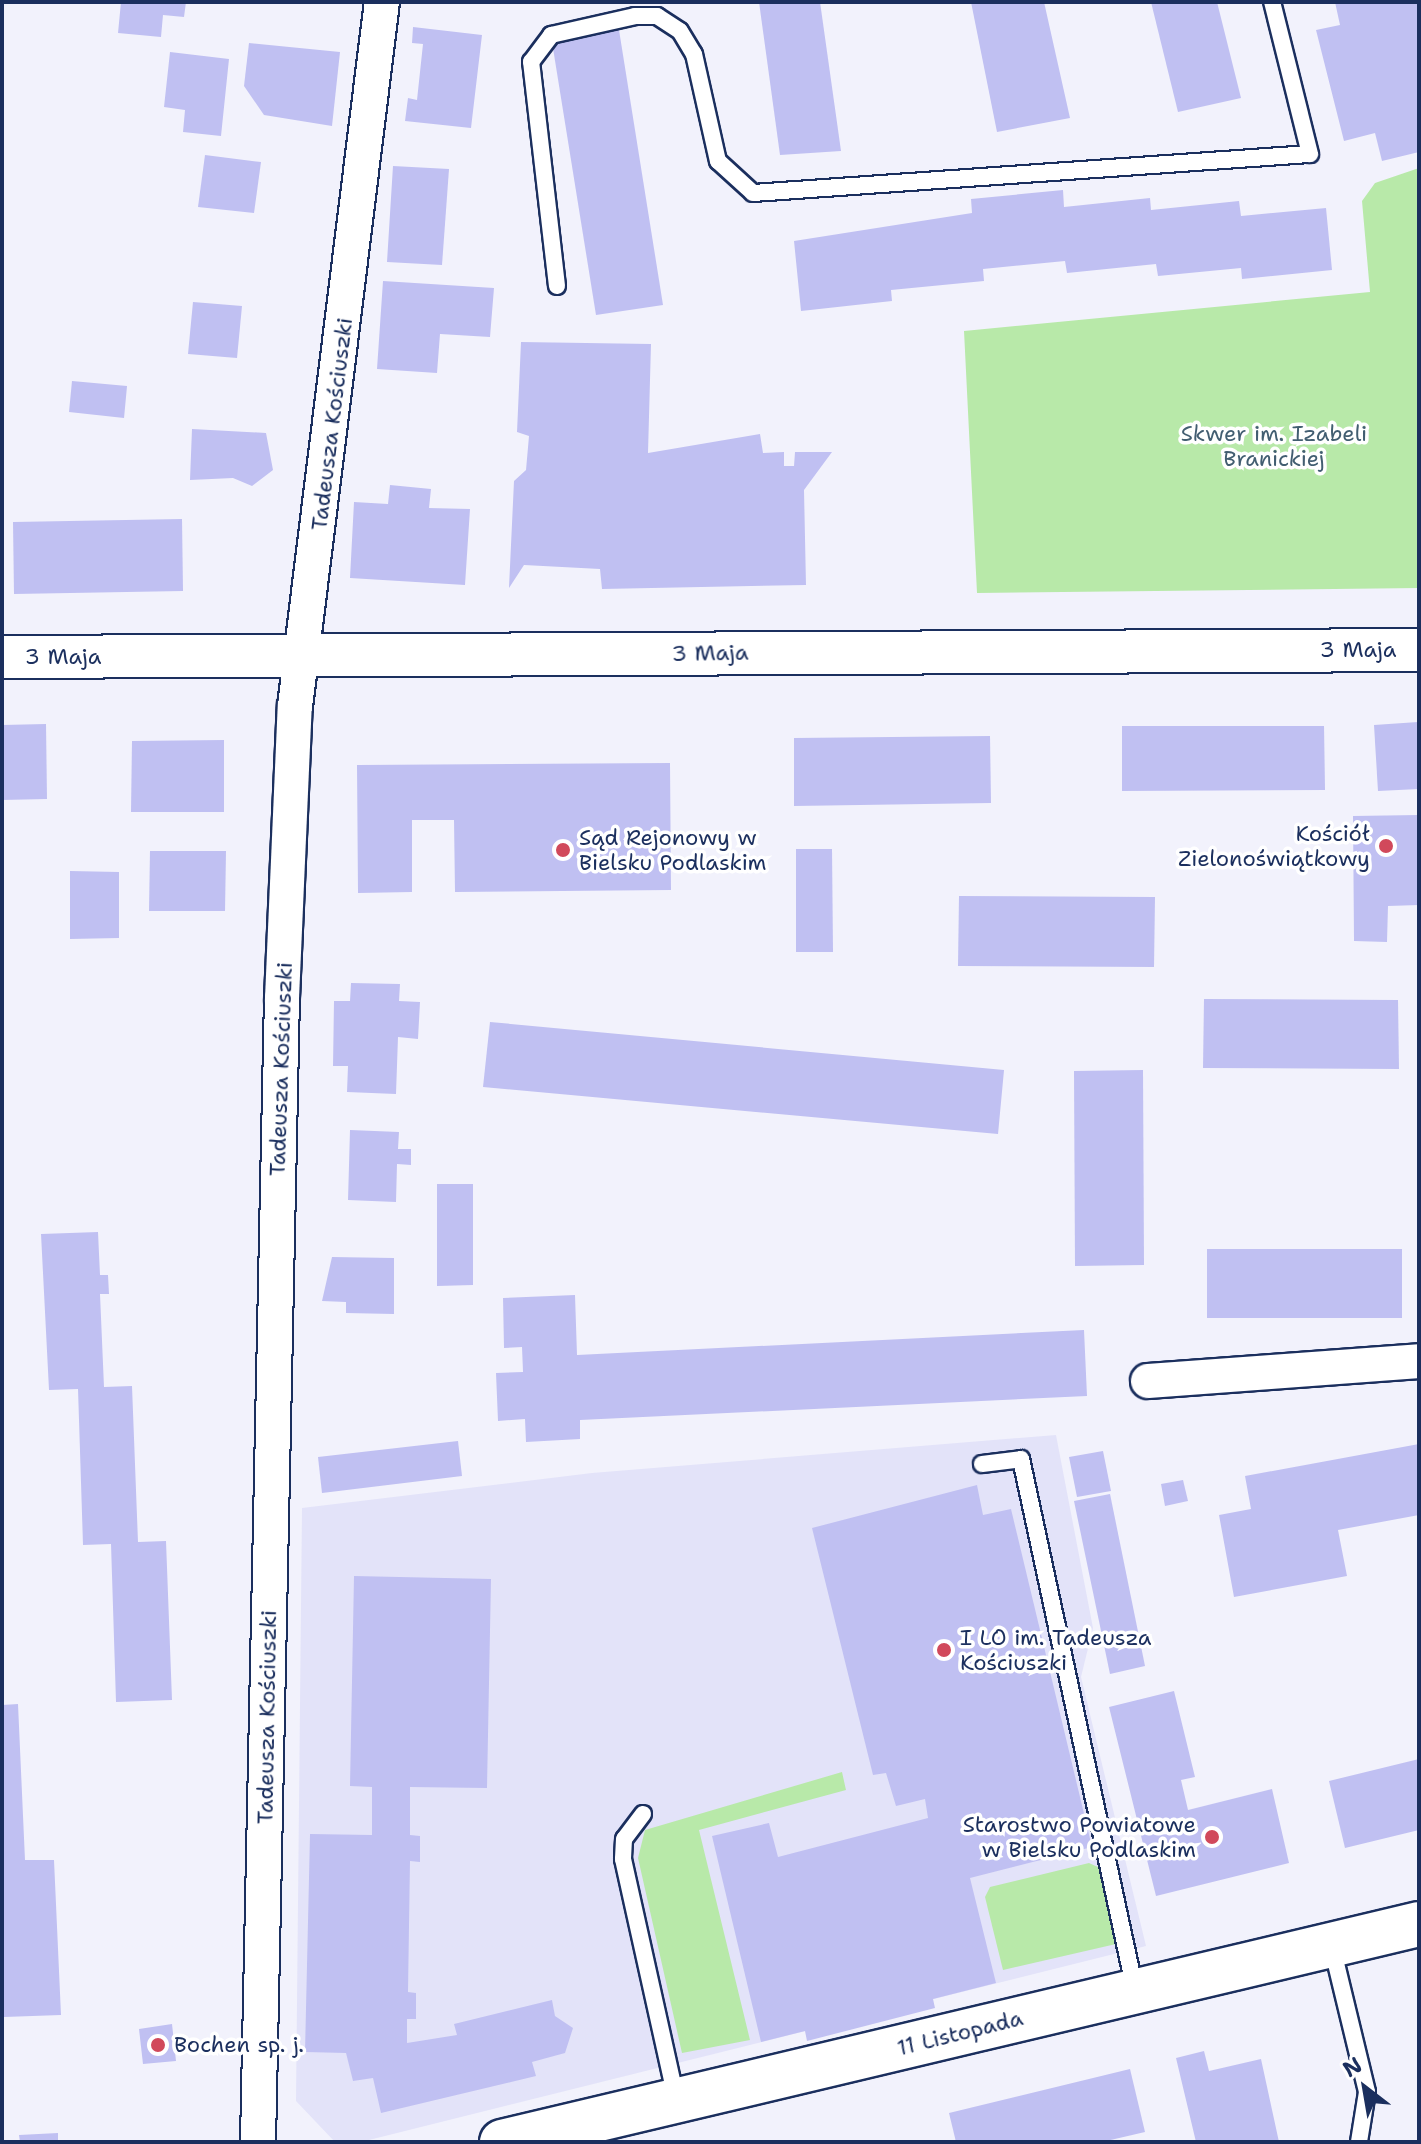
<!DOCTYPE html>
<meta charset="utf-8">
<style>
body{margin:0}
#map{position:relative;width:1421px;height:2144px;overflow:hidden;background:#f2f2fc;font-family:"Shantell Sans",sans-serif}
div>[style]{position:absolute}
.built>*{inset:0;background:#e3e3f9}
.green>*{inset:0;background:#b8e9a9}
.building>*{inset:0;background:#c0c0f2}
.roads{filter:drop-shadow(2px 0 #1b2f5e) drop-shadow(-2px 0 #1b2f5e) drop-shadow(0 2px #1b2f5e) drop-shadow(0 -2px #1b2f5e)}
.service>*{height:16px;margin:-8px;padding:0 8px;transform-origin:8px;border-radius:8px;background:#fff}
.minor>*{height:34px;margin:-17px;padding:0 17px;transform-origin:17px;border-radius:17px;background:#fff}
.tertiary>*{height:42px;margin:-21px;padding:0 21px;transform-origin:21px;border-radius:21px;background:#fff}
.secondary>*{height:44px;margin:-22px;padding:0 22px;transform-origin:22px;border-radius:22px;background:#fff}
.dots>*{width:22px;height:22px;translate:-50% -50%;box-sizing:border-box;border:4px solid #fff;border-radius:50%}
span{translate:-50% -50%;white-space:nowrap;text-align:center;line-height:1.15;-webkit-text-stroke:7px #fff;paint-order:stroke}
.street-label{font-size:22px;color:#1b2f5e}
.park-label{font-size:22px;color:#425e71}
.poi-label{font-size:22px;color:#1b2f5e}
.right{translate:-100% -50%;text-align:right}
.left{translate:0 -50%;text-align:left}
.frame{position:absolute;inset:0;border:4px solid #1b2f5e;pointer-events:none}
.north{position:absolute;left:1325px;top:2048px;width:80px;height:80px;-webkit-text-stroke:6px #fff;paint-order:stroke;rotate:329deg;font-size:22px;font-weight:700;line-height:32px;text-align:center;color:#1b2f5e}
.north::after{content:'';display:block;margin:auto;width:28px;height:36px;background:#1b2f5e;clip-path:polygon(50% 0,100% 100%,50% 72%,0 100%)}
</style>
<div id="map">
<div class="built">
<div style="clip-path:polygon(1056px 1435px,1093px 1628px,1081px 1677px,1146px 1946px,361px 2142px,335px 2142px,296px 2101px,302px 1508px,592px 1473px)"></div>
</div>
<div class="green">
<div style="clip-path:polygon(1419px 168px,1419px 588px,977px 593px,964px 331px,1370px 292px,1362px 201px,1375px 183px)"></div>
<div style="clip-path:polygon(842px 1772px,846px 1790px,699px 1830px,750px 2040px,682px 2053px,638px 1858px,645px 1830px)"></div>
<div style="clip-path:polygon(1089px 1863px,1100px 1868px,1116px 1944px,1003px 1970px,985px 1897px,990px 1887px)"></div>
</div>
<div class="building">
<div style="clip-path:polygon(121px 2px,186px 2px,184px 17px,163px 15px,161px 37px,118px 33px)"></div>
<div style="clip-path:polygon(759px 2px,820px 2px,841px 151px,780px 155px)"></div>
<div style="clip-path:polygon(971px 2px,1044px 2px,1070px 118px,997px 132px)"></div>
<div style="clip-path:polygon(1151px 2px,1217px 2px,1241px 98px,1178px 112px)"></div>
<div style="clip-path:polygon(1335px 2px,1419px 2px,1419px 152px,1382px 161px,1375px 133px,1344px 141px,1316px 30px,1340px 25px)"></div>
<div style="clip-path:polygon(413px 27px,482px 35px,471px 128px,405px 121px,408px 98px,417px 100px,423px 44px,412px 43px)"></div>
<div style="clip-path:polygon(619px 30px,663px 305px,596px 315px,552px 42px)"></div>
<div style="clip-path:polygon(249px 43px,340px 52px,332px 126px,264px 115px,244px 86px)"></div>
<div style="clip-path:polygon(170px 52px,229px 59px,221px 136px,183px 132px,185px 110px,164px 107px)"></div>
<div style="clip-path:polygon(205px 155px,261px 162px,254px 213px,198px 207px)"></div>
<div style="clip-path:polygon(393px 166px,449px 169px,442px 265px,387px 262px)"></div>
<div style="clip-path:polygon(1063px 190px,1064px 207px,1150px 198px,1151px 210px,1239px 201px,1241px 216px,1326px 208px,1332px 270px,1242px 279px,1241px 268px,1158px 276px,1156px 264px,1067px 273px,1065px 261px,983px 269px,984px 281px,891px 290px,892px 301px,801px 311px,794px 241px,972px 213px,971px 199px)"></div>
<div style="clip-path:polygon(383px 281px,494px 288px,490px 337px,440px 334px,437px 373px,377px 369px)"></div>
<div style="clip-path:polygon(193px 302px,242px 306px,237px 358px,188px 354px)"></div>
<div style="clip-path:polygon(521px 342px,651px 344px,648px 453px,760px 434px,763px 453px,784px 452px,784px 466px,794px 466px,795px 452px,832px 452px,804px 490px,806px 585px,602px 589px,600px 569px,524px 565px,509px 588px,514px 481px,526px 470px,529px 436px,517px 432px)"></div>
<div style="clip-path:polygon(72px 381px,127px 386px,124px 418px,69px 412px)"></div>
<div style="clip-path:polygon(192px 429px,266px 433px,273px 470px,252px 486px,233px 478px,190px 480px)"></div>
<div style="clip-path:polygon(390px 485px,431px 489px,429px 508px,470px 509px,465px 585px,350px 578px,354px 502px,388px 504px)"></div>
<div style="clip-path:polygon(182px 519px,183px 591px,14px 594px,13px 522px)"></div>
<div style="clip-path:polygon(1418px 722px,1419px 789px,1378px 791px,1374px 725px)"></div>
<div style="clip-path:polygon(46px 724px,47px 799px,2px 800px,2px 725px)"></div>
<div style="clip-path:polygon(1122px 726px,1324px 726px,1325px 790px,1122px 791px)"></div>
<div style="clip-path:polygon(990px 736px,991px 803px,794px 806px,794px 738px)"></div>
<div style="clip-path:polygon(224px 740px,224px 812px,131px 812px,132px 741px)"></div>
<div style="clip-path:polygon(670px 763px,671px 890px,455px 892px,454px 820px,412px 820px,412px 892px,358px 893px,357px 765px)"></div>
<div style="clip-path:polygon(1418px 815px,1419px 905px,1388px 906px,1387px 942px,1354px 941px,1353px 816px)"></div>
<div style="clip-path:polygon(796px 849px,832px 849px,833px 952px,796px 952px)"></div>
<div style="clip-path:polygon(150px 851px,226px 851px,225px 911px,149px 911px)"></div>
<div style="clip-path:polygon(70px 871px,119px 872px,119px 938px,70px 939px)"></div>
<div style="clip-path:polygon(959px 896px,1155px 897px,1154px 967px,958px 966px)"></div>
<div style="clip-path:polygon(351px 983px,400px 984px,399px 1001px,420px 1002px,418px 1039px,398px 1037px,396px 1094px,347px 1092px,348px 1066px,333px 1066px,334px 1001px,350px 1001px)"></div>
<div style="clip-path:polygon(1204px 999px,1398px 1000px,1399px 1069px,1203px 1068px)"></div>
<div style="clip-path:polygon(490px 1022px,1004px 1070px,998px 1134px,483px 1087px)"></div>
<div style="clip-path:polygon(1143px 1070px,1144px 1265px,1075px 1266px,1074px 1071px)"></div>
<div style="clip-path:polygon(350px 1130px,399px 1132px,398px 1149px,411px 1149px,411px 1165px,397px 1164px,396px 1202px,348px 1200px)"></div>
<div style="clip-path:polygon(437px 1184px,473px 1184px,473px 1285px,437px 1286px)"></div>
<div style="clip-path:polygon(98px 1232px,100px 1275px,108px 1275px,109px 1294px,100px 1294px,104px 1387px,132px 1386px,138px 1542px,166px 1541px,172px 1700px,116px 1702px,111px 1544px,83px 1545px,78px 1389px,49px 1390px,41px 1234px)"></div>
<div style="clip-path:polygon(1207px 1249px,1402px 1249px,1402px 1318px,1207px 1318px)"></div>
<div style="clip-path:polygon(332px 1257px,394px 1258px,394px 1314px,346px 1313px,346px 1302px,322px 1301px)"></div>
<div style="clip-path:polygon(575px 1295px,577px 1355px,1084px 1330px,1087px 1396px,580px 1420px,580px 1439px,526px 1442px,525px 1419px,498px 1421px,496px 1373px,523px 1372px,522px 1347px,504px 1348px,503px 1298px)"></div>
<div style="clip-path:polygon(458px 1441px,462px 1476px,322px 1493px,318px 1457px)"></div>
<div style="clip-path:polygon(1419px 1444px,1419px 1515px,1338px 1530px,1347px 1576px,1234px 1597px,1219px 1515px,1251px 1509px,1245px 1476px)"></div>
<div style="clip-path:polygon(1103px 1451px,1111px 1491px,1077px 1497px,1069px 1457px)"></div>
<div style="clip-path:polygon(1183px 1480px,1188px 1501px,1165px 1506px,1161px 1484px)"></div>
<div style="clip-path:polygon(977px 1485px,983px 1515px,1011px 1509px,1092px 1847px,970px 1878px,996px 1983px,933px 1999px,935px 2008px,807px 2041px,805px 2031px,761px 2042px,712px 1836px,769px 1823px,778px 1857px,928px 1818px,925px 1799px,896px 1806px,886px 1773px,873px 1775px,812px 1528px)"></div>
<div style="clip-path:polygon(1110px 1494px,1145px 1666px,1110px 1674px,1074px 1501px)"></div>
<div style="clip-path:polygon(354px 1576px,491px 1579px,487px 1788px,410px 1787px,410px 1835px,420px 1836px,420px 1862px,410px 1861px,408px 1992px,416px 1993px,416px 2019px,407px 2019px,407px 2043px,457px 2035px,454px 2024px,552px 2000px,555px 2016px,573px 2028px,565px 2053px,532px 2062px,536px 2076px,381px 2113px,373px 2078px,353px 2081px,346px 2053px,305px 2052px,310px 1834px,372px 1835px,372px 1787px,350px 1786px)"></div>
<div style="clip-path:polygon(1174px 1691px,1195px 1777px,1181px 1780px,1188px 1810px,1272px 1789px,1289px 1863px,1156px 1896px,1109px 1707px)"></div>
<div style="clip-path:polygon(18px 1704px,25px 1860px,54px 1860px,61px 2015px,4px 2017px,2px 1705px)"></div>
<div style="clip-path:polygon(1419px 1759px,1419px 1830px,1345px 1848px,1329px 1781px)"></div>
<div style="clip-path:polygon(172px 2024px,176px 2061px,143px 2064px,139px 2029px)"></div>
<div style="clip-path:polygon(1204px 2051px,1209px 2071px,1261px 2059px,1279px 2142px,1196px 2142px,1176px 2058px)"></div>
<div style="clip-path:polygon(1130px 2069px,1145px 2132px,1102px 2142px,956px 2142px,949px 2113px)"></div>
<div style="clip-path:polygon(58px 2133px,58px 2142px,20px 2142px,19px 2135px)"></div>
</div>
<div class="roads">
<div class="service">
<div style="left:557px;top:286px;width:226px;rotate:-96.6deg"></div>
<div style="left:531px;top:62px;width:34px;rotate:-53deg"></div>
<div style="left:551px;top:35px;width:86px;rotate:-12.7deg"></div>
<div style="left:635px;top:16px;width:22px"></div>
<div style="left:657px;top:16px;width:27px;rotate:33deg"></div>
<div style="left:680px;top:31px;width:27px;rotate:59deg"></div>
<div style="left:694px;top:54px;width:110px;rotate:77.4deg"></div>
<div style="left:718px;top:161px;width:47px;rotate:42.4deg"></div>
<div style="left:753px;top:193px;width:558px;rotate:-4.01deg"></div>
<div style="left:1310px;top:154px;width:157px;rotate:-104deg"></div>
<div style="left:982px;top:1464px;width:39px;rotate:-7deg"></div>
<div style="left:1021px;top:1459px;width:543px;rotate:77.88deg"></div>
<div style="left:643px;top:1814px;width:31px;rotate:127deg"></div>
<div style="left:624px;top:1839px;width:20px;rotate:93deg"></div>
<div style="left:623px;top:1859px;width:246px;rotate:77.5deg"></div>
<div style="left:1332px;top:1947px;width:149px;rotate:76.4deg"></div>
<div style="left:1367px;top:2092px;width:51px;rotate:99.1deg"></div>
</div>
<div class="minor">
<div style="left:1148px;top:1381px;width:272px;rotate:-4.2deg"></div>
<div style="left:258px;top:2142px;width:1144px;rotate:-88.8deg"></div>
<div style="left:282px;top:998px;width:292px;rotate:-87.5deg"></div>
<div style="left:295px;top:706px;width:709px;rotate:-82.96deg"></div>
</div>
<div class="tertiary">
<div style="left:2px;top:657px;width:1417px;rotate:-0.28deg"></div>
</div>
<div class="secondary">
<div style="left:502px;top:2142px;width:943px;rotate:-13.37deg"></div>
</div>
</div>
<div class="dots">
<div style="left:1386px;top:846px;background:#d1495b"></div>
<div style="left:563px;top:850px;background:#d1495b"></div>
<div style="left:944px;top:1650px;background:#d1495b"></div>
<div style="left:1212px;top:1837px;background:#d1495b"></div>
<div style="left:158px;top:2045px;background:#d1495b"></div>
</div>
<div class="street-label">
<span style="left:332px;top:424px;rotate:-83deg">Tadeusza Kościuszki</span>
<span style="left:1358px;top:650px">3 Maja</span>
<span style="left:710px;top:653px;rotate:-1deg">3 Maja</span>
<span style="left:63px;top:657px">3 Maja</span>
<span style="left:281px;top:1069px;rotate:-88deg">Tadeusza Kościuszki</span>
<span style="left:267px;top:1717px;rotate:-89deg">Tadeusza Kościuszki</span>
<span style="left:960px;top:2033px;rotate:-14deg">11 Listopada</span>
</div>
<div class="park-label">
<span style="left:1274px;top:446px">Skwer im. Izabeli<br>Branickiej</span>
</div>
<div class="poi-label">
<span class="right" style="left:1370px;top:846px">Kościół<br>Zielonoświątkowy</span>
<span class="left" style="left:579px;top:850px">Sąd Rejonowy w<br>Bielsku Podlaskim</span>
<span class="left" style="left:960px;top:1650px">I LO im. Tadeusza<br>Kościuszki</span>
<span class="right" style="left:1196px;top:1837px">Starostwo Powiatowe<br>w Bielsku Podlaskim</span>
<span class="left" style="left:174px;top:2045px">Bochen sp. j.</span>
</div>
<div class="frame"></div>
<div class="north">N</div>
</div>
